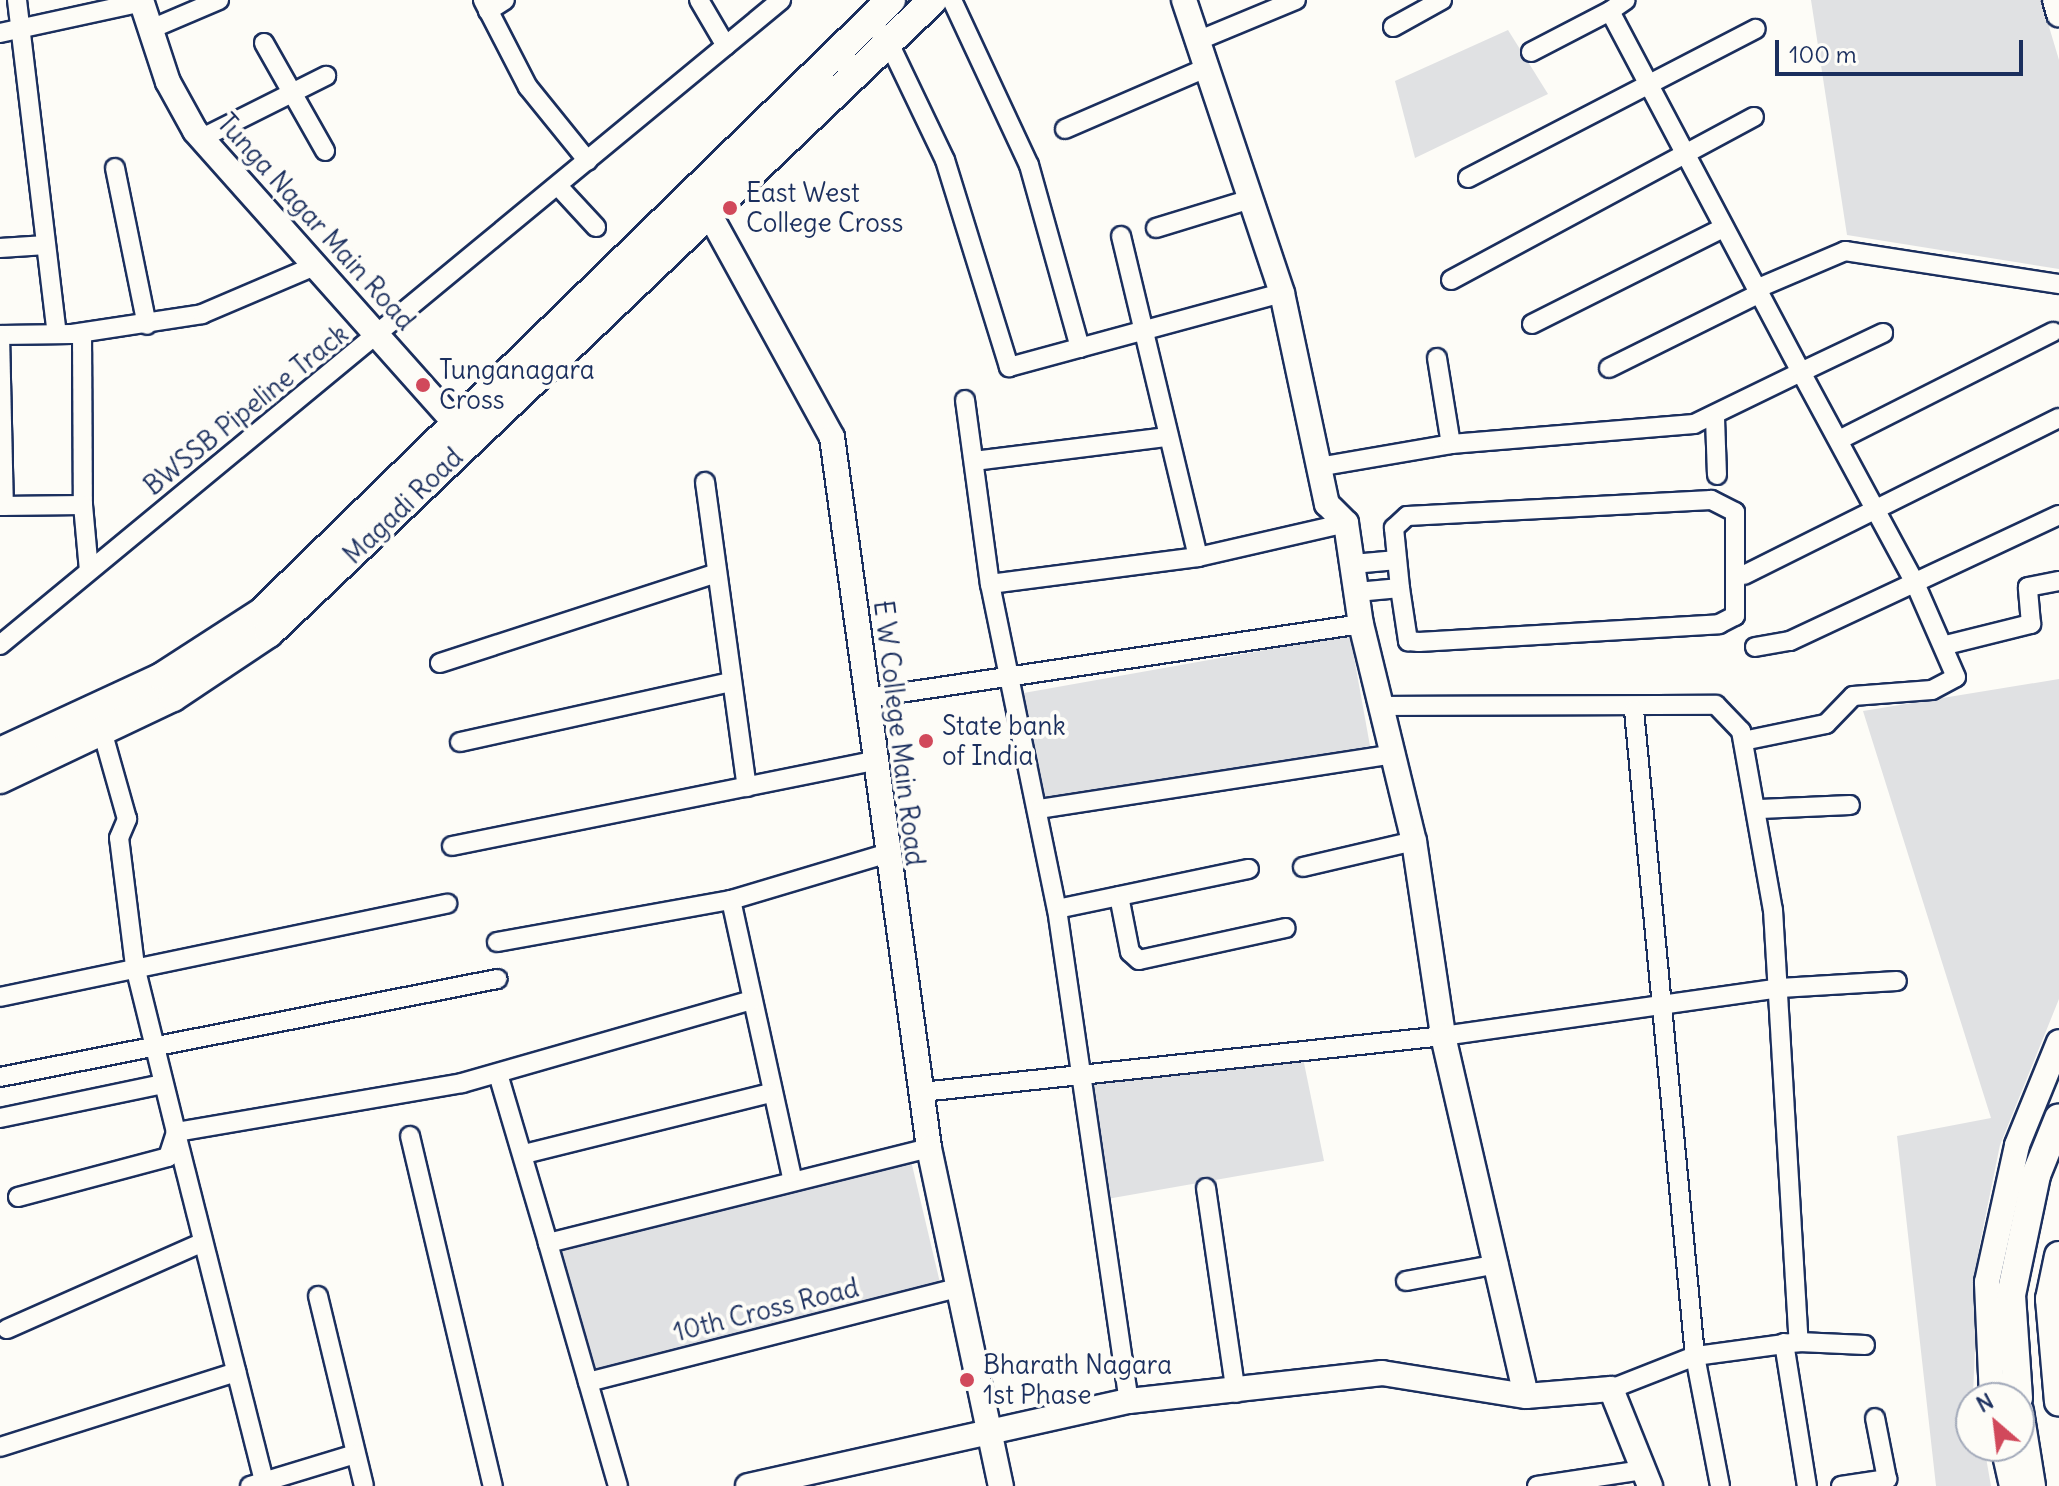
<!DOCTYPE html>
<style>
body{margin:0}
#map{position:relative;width:2059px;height:1486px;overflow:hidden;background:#fdfcf7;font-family:Delius,sans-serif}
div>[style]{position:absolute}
.green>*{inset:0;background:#e0e1e3}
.roads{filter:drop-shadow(2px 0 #1b2f5e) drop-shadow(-2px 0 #1b2f5e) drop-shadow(0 2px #1b2f5e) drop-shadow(0 -2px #1b2f5e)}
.street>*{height:18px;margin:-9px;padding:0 9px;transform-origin:9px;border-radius:9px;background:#fdfcf7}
.secondary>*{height:24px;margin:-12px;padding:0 12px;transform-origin:12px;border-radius:12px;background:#fdfcf7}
.primary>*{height:28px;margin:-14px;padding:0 14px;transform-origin:14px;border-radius:14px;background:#fdfcf7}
.dots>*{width:22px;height:22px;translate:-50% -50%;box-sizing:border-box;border:4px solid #fdfcf7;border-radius:50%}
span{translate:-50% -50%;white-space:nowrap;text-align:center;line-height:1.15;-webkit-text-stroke:8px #fdfcf7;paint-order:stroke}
.poi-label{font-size:26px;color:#1b2f5e}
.left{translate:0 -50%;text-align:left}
.street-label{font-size:26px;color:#1b2f5e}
.north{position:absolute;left:1955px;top:1382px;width:80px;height:80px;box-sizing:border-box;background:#fdfcf7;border:2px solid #a3aaba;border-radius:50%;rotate:332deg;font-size:22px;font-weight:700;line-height:32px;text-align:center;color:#1b2f5e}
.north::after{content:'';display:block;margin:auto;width:28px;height:36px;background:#d1495b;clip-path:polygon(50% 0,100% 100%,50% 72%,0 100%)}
.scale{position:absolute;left:1775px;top:40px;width:248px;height:36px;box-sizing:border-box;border:4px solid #1b2f5e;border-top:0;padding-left:10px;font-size:24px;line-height:28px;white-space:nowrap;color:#1b2f5e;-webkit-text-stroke:6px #fdfcf7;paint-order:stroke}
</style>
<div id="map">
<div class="green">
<div style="clip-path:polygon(1811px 0,2041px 0,2059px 60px,2059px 269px,1847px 235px)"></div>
<div style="clip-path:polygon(1508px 30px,1548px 94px,1415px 158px,1395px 81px)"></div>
<div style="clip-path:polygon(1350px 635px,1370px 746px,1037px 806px,1018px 694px)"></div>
<div style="clip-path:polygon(2059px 679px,2059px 999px,2000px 1145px,1979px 1248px,1971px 1446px,1984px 1446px,1991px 1486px,1936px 1486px,1897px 1136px,1991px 1118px,1863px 711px)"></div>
<div style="clip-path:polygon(1303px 1058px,1324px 1161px,1107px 1199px,1088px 1082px)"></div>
<div style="clip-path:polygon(908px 1148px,941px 1287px,586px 1372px,553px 1234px)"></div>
</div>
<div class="roads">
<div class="street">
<div style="left:17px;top:0;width:336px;rotate:83.2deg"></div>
<div style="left:483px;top:0;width:98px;rotate:62.7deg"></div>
<div style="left:528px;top:87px;width:95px;rotate:51deg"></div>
<div style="left:699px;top:0;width:53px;rotate:59.6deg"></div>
<div style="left:952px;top:0;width:182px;rotate:65deg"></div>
<div style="left:1029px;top:165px;width:190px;rotate:74.4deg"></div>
<div style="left:488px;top:11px;width:20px;rotate:-33deg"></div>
<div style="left:868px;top:20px;width:29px;rotate:46deg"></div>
<div style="left:888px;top:41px;width:132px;rotate:64.4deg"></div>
<div style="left:945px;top:160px;width:217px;rotate:72.8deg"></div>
<div style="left:1009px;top:367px;width:283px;rotate:-15.2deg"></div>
<div style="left:1393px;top:27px;width:56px;rotate:-28.9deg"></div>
<div style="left:151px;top:29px;width:74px;rotate:-23.1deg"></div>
<div style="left:0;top:33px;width:145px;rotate:-12.3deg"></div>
<div style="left:1197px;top:41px;width:107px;rotate:-22.5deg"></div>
<div style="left:264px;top:43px;width:124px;rotate:60.5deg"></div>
<div style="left:1531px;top:52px;width:89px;rotate:-27.4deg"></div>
<div style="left:1065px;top:129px;width:154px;rotate:-23.4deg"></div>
<div style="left:202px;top:138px;width:139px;rotate:-26.6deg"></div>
<div style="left:115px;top:168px;width:160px;rotate:78.5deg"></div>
<div style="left:1468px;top:178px;width:324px;rotate:-27.4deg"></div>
<div style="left:558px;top:186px;width:56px;rotate:47.2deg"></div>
<div style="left:1156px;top:228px;width:99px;rotate:-17deg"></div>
<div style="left:1121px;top:236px;width:330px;rotate:76.5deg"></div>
<div style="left:0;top:248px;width:46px;rotate:-3.7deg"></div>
<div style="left:1451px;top:280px;width:344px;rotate:-28.3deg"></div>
<div style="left:1756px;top:289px;width:97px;rotate:-23.1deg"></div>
<div style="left:1845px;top:251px;width:217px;rotate:8.8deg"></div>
<div style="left:1532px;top:324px;width:214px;rotate:-26.7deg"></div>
<div style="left:82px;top:333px;width:172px;rotate:89.7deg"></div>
<div style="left:0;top:335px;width:72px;rotate:-0.8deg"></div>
<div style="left:72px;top:334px;width:132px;rotate:-8.7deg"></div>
<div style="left:202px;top:314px;width:120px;rotate:-23.1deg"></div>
<div style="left:0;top:335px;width:171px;rotate:88.7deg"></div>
<div style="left:1437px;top:358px;width:87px;rotate:80.8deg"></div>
<div style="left:1609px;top:368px;width:166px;rotate:-26.4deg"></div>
<div style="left:965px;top:400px;width:186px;rotate:82.3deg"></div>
<div style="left:990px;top:584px;width:332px;rotate:78.4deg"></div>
<div style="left:1057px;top:909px;width:497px;rotate:81.7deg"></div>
<div style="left:1715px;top:418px;width:57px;rotate:88deg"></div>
<div style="left:1839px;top:440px;width:240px;rotate:-26.8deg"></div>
<div style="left:974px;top:461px;width:195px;rotate:-7.1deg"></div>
<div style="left:1318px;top:467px;width:135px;rotate:-9.8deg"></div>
<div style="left:1451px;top:444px;width:244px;rotate:-4.7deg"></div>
<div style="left:1694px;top:424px;width:119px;rotate:-25.9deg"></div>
<div style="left:1801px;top:372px;width:408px;rotate:-117.9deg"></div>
<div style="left:1610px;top:11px;width:19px;rotate:-35deg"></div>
<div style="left:705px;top:482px;width:308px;rotate:82.2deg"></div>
<div style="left:0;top:506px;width:83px;rotate:-0.7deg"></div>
<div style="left:83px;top:505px;width:66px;rotate:84.8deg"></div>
<div style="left:1353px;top:564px;width:44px;rotate:-5.2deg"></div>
<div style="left:1744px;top:575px;width:352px;rotate:-26.5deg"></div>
<div style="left:990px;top:584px;width:210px;rotate:-7.4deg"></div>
<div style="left:1198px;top:557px;width:152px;rotate:-12.9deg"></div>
<div style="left:1357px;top:592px;width:43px;rotate:-5.3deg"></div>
<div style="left:1400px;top:588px;width:54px;rotate:81.4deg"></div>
<div style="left:1408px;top:641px;width:11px;rotate:5deg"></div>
<div style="left:1419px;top:642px;width:301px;rotate:-3.4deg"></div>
<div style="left:1719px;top:624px;width:18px;rotate:-27deg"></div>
<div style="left:1735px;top:616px;width:104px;rotate:-90deg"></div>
<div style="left:1735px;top:512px;width:27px;rotate:-153deg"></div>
<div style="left:1711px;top:500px;width:304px;rotate:177deg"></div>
<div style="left:1407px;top:516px;width:18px;rotate:137deg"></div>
<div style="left:1394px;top:528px;width:60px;rotate:84.3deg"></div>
<div style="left:0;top:645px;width:1013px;rotate:-39.55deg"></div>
<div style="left:1946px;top:645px;width:88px;rotate:-13.9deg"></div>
<div style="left:2031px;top:624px;width:37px;rotate:-95deg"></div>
<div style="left:2028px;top:587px;width:32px;rotate:-11deg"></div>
<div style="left:1755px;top:647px;width:36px;rotate:-10deg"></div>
<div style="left:1790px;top:641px;width:297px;rotate:-25.1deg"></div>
<div style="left:440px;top:663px;width:288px;rotate:-18deg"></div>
<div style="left:866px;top:698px;width:501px;rotate:-8.5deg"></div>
<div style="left:1382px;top:706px;width:334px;rotate:-0.2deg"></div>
<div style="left:1716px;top:705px;width:36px;rotate:46deg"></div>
<div style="left:1741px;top:731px;width:182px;rotate:79.9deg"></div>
<div style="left:1773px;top:910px;width:433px;rotate:86.6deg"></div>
<div style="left:1799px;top:1342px;width:105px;rotate:172.3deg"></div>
<div style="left:1695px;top:1356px;width:90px;rotate:158.6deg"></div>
<div style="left:1634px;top:710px;width:649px;rotate:84.61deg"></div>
<div style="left:1695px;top:1356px;width:132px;rotate:79.1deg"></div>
<div style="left:1743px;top:741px;width:85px;rotate:-11.6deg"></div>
<div style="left:1826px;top:724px;width:39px;rotate:-46deg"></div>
<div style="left:1853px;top:696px;width:79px;rotate:-4.3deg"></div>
<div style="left:1932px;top:690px;width:27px;rotate:-28deg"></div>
<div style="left:1956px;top:677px;width:103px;rotate:-113.6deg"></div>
<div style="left:1915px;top:583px;width:240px;rotate:-118.4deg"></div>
<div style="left:1801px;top:372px;width:91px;rotate:-25.4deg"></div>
<div style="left:460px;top:742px;width:278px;rotate:-12.5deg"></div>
<div style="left:1039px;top:809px;width:358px;rotate:-8.8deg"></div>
<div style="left:1760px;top:809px;width:90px;rotate:-2.5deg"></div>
<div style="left:452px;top:846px;width:434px;rotate:-11.4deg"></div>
<div style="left:1303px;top:867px;width:114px;rotate:-13.2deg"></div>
<div style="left:1119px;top:896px;width:57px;rotate:78.9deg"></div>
<div style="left:1130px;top:952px;width:12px;rotate:42deg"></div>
<div style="left:1139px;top:960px;width:150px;rotate:-12.3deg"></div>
<div style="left:731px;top:900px;width:285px;rotate:77.6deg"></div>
<div style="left:1057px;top:909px;width:196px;rotate:-11.8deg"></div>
<div style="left:497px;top:942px;width:238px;rotate:-10.2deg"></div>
<div style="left:731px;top:900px;width:161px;rotate:-16.6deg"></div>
<div style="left:0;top:997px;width:457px;rotate:-11.8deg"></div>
<div style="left:498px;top:1074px;width:176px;rotate:73.5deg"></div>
<div style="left:0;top:1077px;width:507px;rotate:-11.15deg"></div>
<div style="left:922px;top:1092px;width:524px;rotate:-6.13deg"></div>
<div style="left:1443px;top:1036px;width:340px;rotate:-8.1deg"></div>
<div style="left:1780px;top:988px;width:117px;rotate:-3.4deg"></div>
<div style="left:0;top:1118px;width:167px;rotate:-11.8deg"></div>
<div style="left:410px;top:1136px;width:360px;rotate:76.7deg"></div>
<div style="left:524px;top:1154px;width:253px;rotate:-13.9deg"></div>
<div style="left:1206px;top:1188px;width:207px;rotate:81.7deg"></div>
<div style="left:18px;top:1197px;width:155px;rotate:-14.9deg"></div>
<div style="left:168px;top:1157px;width:26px;rotate:-72deg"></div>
<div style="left:176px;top:1132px;width:171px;rotate:-103.9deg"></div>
<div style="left:135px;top:966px;width:129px;rotate:-97.1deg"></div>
<div style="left:119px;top:838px;width:21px;rotate:-67deg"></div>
<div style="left:127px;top:819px;width:88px;rotate:-105.8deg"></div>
<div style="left:1406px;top:1281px;width:94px;rotate:-10.5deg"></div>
<div style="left:318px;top:1296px;width:195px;rotate:76.4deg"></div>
<div style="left:7px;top:1329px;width:212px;rotate:-23.9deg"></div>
<div style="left:1799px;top:1342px;width:66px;rotate:2.6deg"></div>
<div style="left:1784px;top:1343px;width:145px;rotate:80.9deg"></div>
<div style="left:588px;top:1382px;width:380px;rotate:-14.3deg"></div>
<div style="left:0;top:1447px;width:248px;rotate:-17.6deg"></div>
<div style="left:264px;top:1481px;width:360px;rotate:-104.2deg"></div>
<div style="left:176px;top:1132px;width:290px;rotate:-9.7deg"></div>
<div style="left:462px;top:1083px;width:302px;rotate:-16deg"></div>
<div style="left:250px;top:1486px;width:110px;rotate:-16.9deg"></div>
<div style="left:618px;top:1486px;width:253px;rotate:-106.1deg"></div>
<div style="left:548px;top:1243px;width:393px;rotate:-14deg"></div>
<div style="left:1537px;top:1486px;width:107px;rotate:-8.6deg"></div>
<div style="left:1841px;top:1486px;width:47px;rotate:-8.7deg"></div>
<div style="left:1887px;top:1479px;width:62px;rotate:-101.1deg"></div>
</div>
<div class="secondary">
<div style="left:141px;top:0;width:86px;rotate:71.8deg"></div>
<div style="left:168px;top:82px;width:56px;rotate:61.1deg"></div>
<div style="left:195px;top:131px;width:391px;rotate:48.3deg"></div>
<div style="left:1184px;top:0;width:309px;rotate:71.5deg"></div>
<div style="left:1282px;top:293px;width:216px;rotate:78deg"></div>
<div style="left:1327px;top:504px;width:27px;rotate:45deg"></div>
<div style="left:1346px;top:523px;width:102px;rotate:81.6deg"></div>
<div style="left:1361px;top:624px;width:223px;rotate:76.3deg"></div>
<div style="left:1414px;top:841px;width:197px;rotate:81.5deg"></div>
<div style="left:1443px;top:1036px;width:369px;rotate:77deg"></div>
<div style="left:2055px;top:0;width:15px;rotate:74deg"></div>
<div style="left:700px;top:197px;width:274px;rotate:61.2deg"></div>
<div style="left:832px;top:437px;width:718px;rotate:82.23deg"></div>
<div style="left:929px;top:1148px;width:346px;rotate:78deg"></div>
<div style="left:1992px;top:1398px;width:116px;rotate:-92.5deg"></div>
<div style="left:1987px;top:1282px;width:140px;rotate:-77.6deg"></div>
<div style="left:2017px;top:1145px;width:111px;rotate:-67.8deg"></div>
<div style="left:2003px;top:1446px;width:41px;rotate:77.3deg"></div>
<div style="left:748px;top:1486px;width:390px;rotate:-12.6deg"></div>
<div style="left:1129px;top:1401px;width:255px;rotate:-6.3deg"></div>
<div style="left:1382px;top:1373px;width:146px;rotate:9.1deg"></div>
<div style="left:1526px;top:1396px;width:85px;rotate:-4.7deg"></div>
<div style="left:1611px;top:1389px;width:105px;rotate:68.1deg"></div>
</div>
<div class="primary">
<div style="left:0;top:752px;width:179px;rotate:-24.8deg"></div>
<div style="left:162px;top:677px;width:118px;rotate:-32.9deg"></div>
<div style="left:261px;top:613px;width:879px;rotate:-44.22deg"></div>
<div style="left:0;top:779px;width:191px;rotate:-25.4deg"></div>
<div style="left:173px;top:697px;width:115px;rotate:-33.7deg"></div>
<div style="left:269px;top:633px;width:917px;rotate:-43.63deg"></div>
<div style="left:2059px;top:1256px;width:44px;rotate:101.8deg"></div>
<div style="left:2050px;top:1299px;width:103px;rotate:85deg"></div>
<div style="left:2018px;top:1398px;width:103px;rotate:-93.9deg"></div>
<div style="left:2011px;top:1295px;width:123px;rotate:-78.2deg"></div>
<div style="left:2036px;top:1175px;width:61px;rotate:-68deg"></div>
<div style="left:2019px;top:1411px;width:76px;rotate:80.9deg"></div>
</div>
</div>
<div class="dots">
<div style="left:730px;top:208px;background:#d1495b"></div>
<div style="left:423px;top:385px;background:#d1495b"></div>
<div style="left:926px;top:741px;background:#d1495b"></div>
<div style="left:967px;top:1380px;background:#d1495b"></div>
</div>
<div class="poi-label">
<span class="left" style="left:746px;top:208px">East West<br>College Cross</span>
<span class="left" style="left:439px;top:385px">Tunganagara<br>Cross</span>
<span class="left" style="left:942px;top:741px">State bank<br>of India</span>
<span class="left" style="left:983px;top:1380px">Bharath Nagara<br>1st Phase</span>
</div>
<div class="street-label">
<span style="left:316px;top:222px;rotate:48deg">Tunga Nagar Main Road</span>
<span style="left:246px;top:410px;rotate:-39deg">BWSSB Pipeline Track</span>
<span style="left:403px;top:506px;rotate:-44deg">Magadi Road</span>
<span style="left:899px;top:733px;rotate:83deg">E W College Main Road</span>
<span style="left:766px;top:1310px;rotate:-14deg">10th Cross Road</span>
</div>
<div class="north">N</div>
<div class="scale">100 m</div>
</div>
